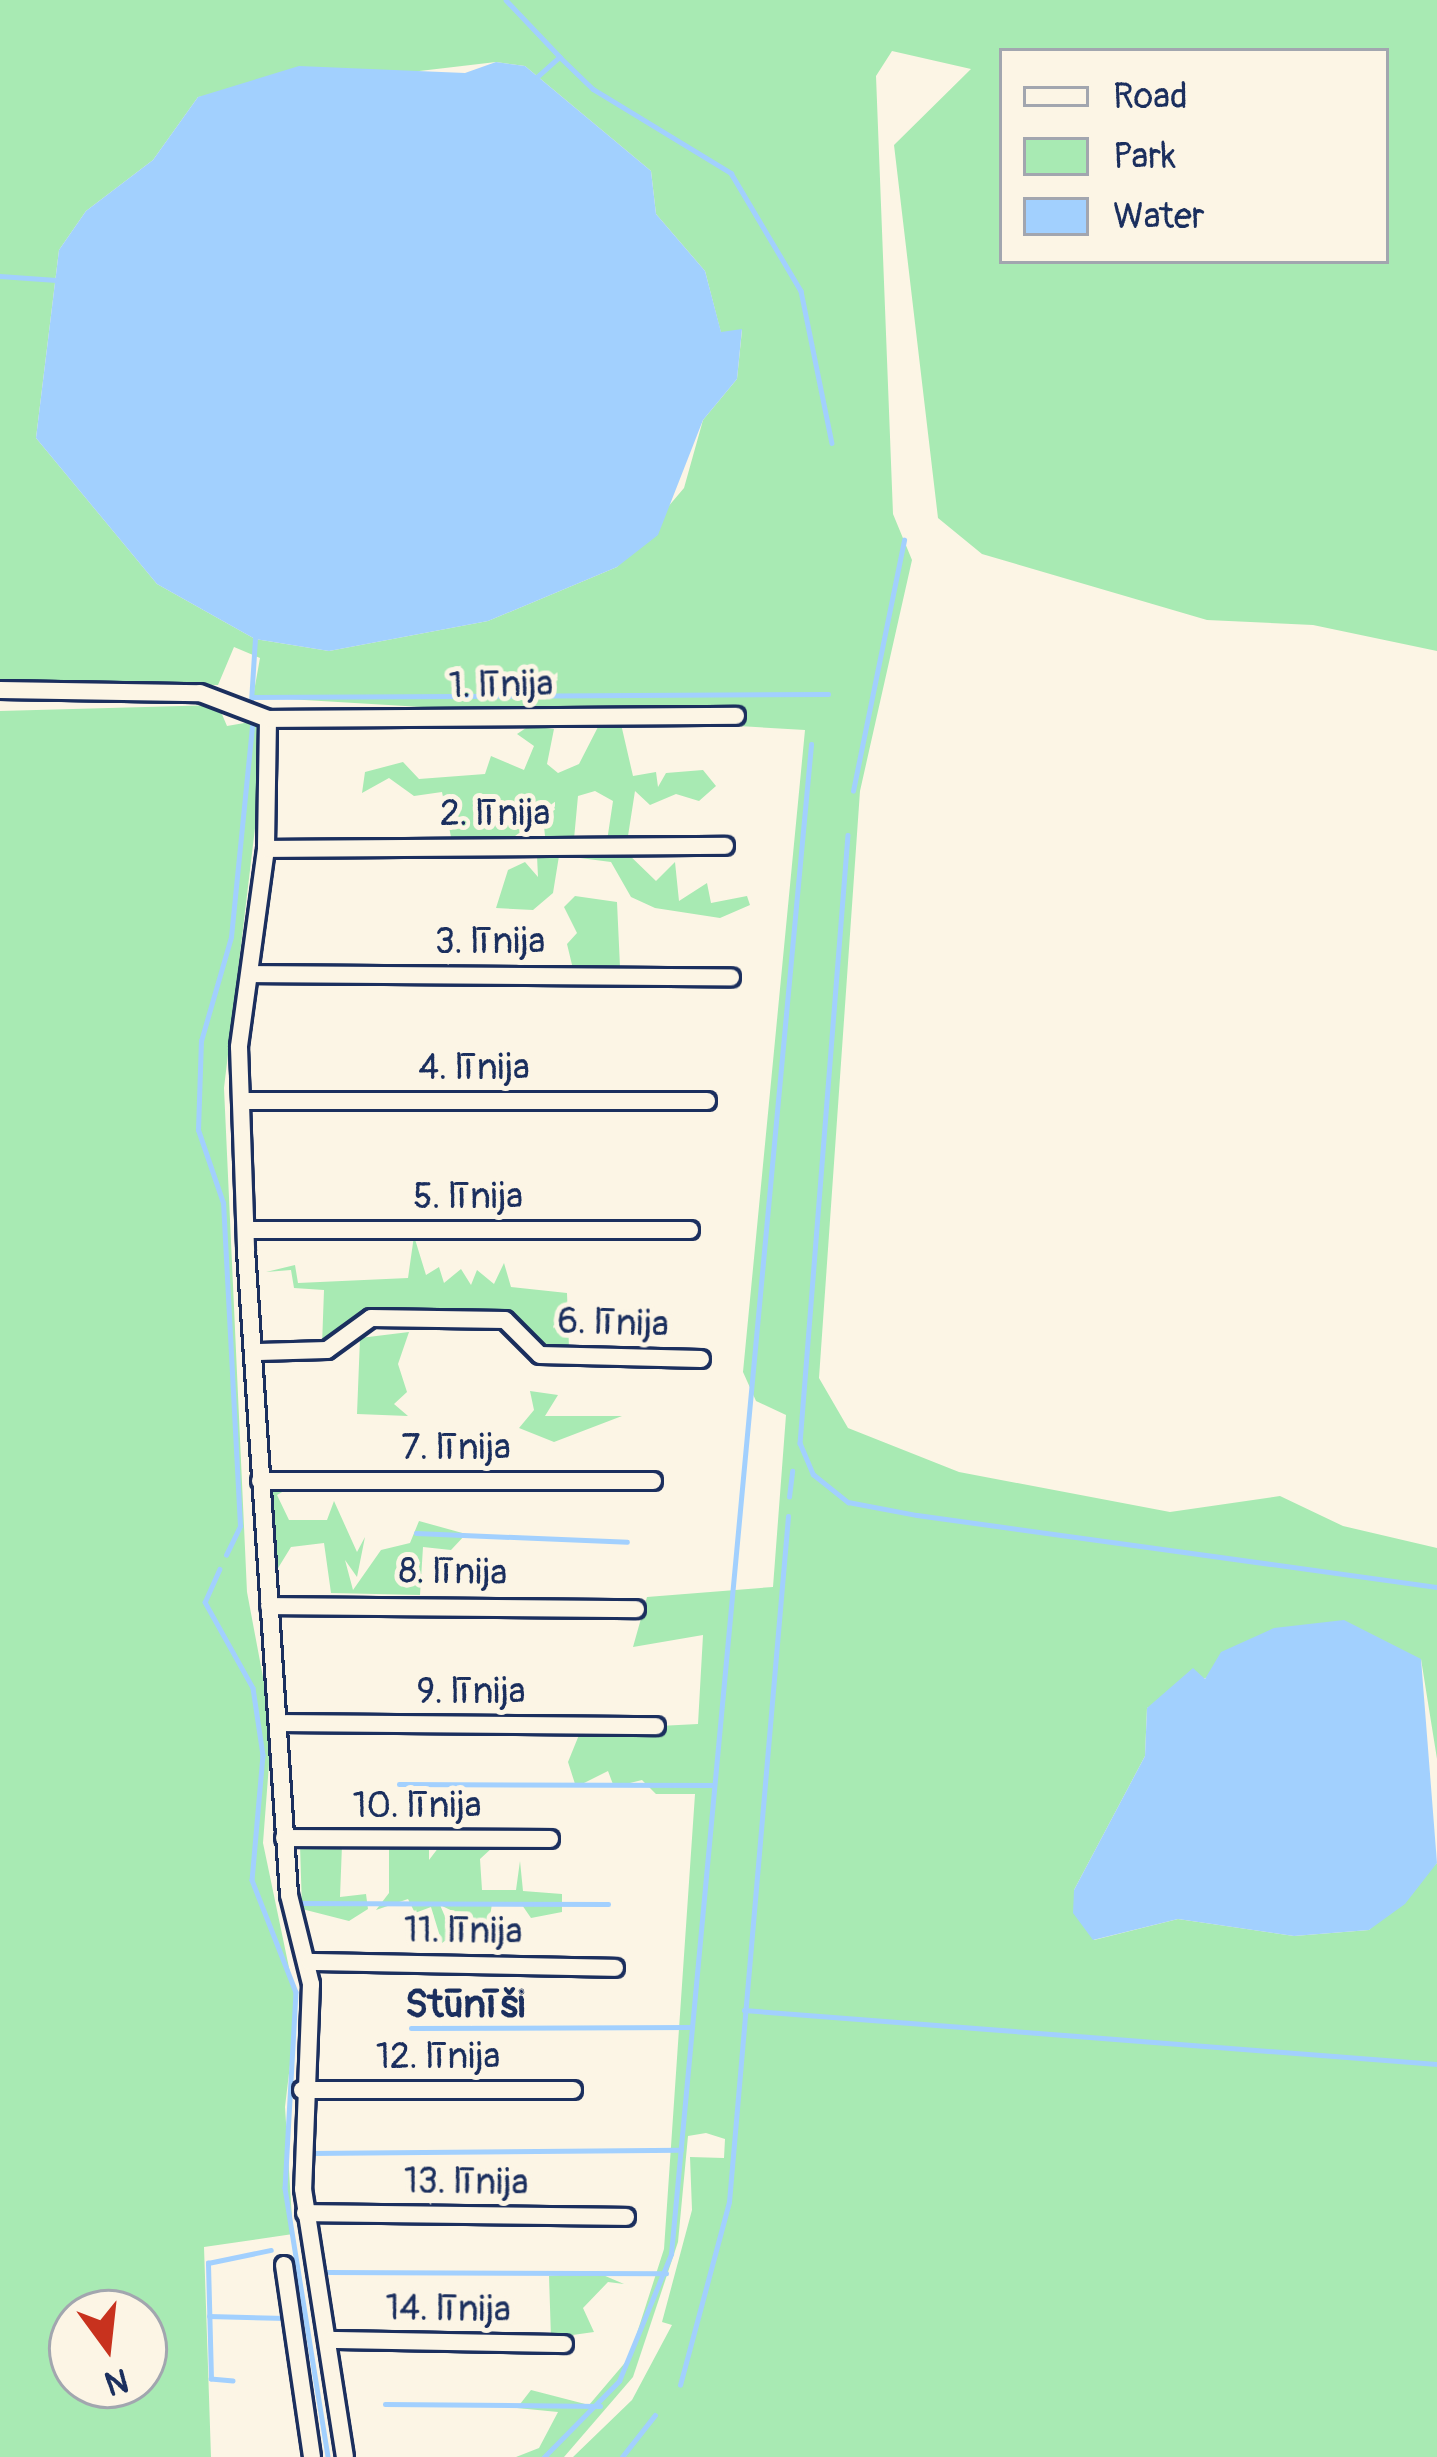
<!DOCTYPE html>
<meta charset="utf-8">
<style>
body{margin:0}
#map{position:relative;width:1437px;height:2457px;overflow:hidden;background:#fcf5e5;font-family:Pangolin,sans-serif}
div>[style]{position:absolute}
.green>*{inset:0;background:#a8eab3}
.water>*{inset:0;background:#a2d0fe}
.stream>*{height:4.5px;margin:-2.25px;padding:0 2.25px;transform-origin:2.25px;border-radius:2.25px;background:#a2d0fe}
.roads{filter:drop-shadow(3px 0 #1b2f5e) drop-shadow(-3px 0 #1b2f5e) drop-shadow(0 3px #1b2f5e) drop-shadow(0 -3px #1b2f5e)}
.minor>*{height:16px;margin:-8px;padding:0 8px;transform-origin:8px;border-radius:8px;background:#fcf5e5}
span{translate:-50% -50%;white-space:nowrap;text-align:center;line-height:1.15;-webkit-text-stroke:10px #fcf5e5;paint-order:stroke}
.street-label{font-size:36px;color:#1b2f5e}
.neighbourhood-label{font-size:39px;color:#1b2f5e;font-weight:700}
.legend{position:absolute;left:999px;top:48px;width:390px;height:216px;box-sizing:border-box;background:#fcf5e5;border:3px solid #a2a6af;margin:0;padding:15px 21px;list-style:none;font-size:36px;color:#1b2f5e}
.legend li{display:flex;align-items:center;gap:24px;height:60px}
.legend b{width:60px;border:3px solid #a2a6af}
.north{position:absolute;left:48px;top:2289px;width:120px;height:120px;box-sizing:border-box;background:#fcf5e5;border:3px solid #a2a6af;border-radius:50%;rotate:165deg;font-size:33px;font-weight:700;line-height:48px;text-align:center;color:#1b2f5e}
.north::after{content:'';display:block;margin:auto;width:42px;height:54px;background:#c8321e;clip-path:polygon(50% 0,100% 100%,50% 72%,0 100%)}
</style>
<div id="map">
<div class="green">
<div style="clip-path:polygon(evenodd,0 0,1437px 0,1437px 651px,1313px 625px,1207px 620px,982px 554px,938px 518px,894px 145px,971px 69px,892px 51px,876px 76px,893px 514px,912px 560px,860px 791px,819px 1378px,848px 1428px,959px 1472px,1170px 1512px,1280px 1496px,1343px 1526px,1437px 1548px,1437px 1759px,1421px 1659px,1217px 1672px,1147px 1708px,1145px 1756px,1074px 1890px,1094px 1940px,1178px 1919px,1294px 1936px,1369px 1930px,1437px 1863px,1437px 2457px,573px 2457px,632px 2400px,672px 2325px,662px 2322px,692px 2210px,690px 2157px,724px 2158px,725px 2139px,706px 2133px,688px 2136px,678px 2242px,633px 2377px,564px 2457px,516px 2457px,539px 2448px,558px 2412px,517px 2408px,531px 2390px,589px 2405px,629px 2358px,664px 2249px,695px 1794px,656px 1794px,642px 1780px,614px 1787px,608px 1771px,576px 1787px,568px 1762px,581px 1730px,698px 1724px,703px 1635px,633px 1647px,647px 1597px,773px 1587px,786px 1415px,756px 1401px,743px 1372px,805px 730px,253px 697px,260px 658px,234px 647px,218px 685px,0 682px,0 0,1002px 51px,1386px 51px,1386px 261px,1002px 261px,1002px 51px,0 0,496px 62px,525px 66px,651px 171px,656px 214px,705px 271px,721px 333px,742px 330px,737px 379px,703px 420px,684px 488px,617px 567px,488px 621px,329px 651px,255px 639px,157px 584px,36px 438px,59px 250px,86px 211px,153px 160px,198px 97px,496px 62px)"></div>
<div style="clip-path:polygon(evenodd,218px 705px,227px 726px,268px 719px,224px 1088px,247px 1592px,272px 1725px,263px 1843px,297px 2006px,285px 2107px,293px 2234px,204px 2247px,211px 2457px,0 2457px,0 711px,218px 705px,72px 2313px,144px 2313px,144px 2385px,72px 2385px,72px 2313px)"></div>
<div style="clip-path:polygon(621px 724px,633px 776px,656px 772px,658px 787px,666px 773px,703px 770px,716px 786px,699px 801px,676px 794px,650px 805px,635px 791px,628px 836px,607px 841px,613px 801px,595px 791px,578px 796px,574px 839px,545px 836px,543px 816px,515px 836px,466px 842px,451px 837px,442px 792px,414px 796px,389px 778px,362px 793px,365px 772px,403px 762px,419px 779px,485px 774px,491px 756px,524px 770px,534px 746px,517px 734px,529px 726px,554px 729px,547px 764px,558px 773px,579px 764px,599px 725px)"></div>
<div style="clip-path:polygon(624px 850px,656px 881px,675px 862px,679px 901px,707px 883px,711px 903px,747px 896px,750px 905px,720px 918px,655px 908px,631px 897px,611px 862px,580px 858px)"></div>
<div style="clip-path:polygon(537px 856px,559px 856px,553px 893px,533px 910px,496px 908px,508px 870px,525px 862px,538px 877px)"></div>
<div style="clip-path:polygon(575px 896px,617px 902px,620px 967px,573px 969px,567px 944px,577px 933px,564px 907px)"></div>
<div style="clip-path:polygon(414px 1236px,426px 1275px,439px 1267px,444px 1283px,461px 1269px,471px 1285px,477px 1270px,494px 1284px,504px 1263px,511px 1287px,567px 1293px,569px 1348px,541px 1348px,521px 1328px,405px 1314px,322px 1345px,324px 1290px,294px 1288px,291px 1270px,266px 1272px,295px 1265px,298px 1283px,408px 1278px)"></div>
<div style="clip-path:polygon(409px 1332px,398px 1364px,407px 1392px,394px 1404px,408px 1416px,357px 1414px,360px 1338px)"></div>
<div style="clip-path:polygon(530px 1391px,558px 1395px,545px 1416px,622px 1416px,554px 1442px,519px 1428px,534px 1410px)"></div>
<div style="clip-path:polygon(289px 1488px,277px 1495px,289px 1520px,327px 1520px,334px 1501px,357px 1552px,365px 1537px,357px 1577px,345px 1560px,353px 1590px,381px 1550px,410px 1543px,419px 1521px,466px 1534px,451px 1550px,423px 1547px,420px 1595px,331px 1593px,324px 1543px,291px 1547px,275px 1573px,269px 1489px)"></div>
<div style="clip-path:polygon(442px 1843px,493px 1847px,480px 1859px,482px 1890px,516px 1890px,520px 1861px,523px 1891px,562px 1894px,562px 1912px,531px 1918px,520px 1902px,492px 1904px,488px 1928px,440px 1905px,453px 1935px,442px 1943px,431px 1907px,415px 1913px,408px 1899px,376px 1910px,389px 1893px,389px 1847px,429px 1845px,429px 1860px)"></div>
<div style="clip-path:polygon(300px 1845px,342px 1845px,340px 1897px,366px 1894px,368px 1909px,349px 1921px,302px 1909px)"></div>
<div style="clip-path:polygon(596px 2272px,624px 2284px,608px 2282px,583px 2308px,594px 2332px,551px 2338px,549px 2276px)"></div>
</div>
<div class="water">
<div style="clip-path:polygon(496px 62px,525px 66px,651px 171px,656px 214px,705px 271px,721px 332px,742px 329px,737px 379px,703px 420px,658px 535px,617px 567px,488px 621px,329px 651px,255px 639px,157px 584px,36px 438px,59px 250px,86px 211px,153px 160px,198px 97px,299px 66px,465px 73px)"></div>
<div style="clip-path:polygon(1344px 1620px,1421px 1659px,1437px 1863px,1405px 1904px,1369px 1930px,1294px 1936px,1178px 1919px,1093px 1940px,1073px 1913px,1074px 1890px,1145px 1756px,1147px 1708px,1193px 1668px,1205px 1679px,1221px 1652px,1274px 1628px)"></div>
</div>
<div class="stream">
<div style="left:506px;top:0;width:79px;rotate:46.5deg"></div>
<div style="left:560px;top:57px;width:30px;rotate:138deg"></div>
<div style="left:560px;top:57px;width:46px;rotate:44.1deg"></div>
<div style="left:593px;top:89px;width:162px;rotate:31.3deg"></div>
<div style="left:731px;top:173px;width:137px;rotate:59.3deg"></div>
<div style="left:801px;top:291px;width:155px;rotate:78.5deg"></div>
<div style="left:0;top:276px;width:56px;rotate:4.1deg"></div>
<div style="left:253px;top:697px;width:575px;rotate:-0.3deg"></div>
<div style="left:251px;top:702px;width:63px;rotate:-86.4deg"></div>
<div style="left:853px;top:791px;width:256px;rotate:-78.5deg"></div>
<div style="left:848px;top:835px;width:610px;rotate:94.51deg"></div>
<div style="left:800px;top:1443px;width:34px;rotate:67deg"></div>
<div style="left:813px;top:1474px;width:45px;rotate:38.7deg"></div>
<div style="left:848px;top:1502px;width:70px;rotate:10.7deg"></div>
<div style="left:917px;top:1515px;width:525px;rotate:7.88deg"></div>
<div style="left:789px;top:1497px;width:26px;rotate:-83deg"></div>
<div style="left:416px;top:1533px;width:211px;rotate:2.4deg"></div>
<div style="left:226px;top:1555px;width:32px;rotate:-64deg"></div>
<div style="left:240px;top:1526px;width:323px;rotate:-93deg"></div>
<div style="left:223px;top:1203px;width:77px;rotate:-108.9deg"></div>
<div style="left:198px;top:1130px;width:89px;rotate:-88.1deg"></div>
<div style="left:201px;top:1041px;width:108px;rotate:-73.9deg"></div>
<div style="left:231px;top:937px;width:211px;rotate:-84.3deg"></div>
<div style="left:220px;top:1569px;width:36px;rotate:114deg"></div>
<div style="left:205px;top:1602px;width:98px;rotate:60.8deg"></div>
<div style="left:253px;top:1688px;width:68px;rotate:81.5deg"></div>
<div style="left:263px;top:1755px;width:125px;rotate:95deg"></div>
<div style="left:252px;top:1880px;width:120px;rotate:68.6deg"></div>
<div style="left:296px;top:1992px;width:196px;rotate:93.2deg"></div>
<div style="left:285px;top:2188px;width:272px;rotate:80.9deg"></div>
<div style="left:399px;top:1784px;width:313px;rotate:0.2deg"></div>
<div style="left:297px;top:1903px;width:311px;rotate:0.2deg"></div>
<div style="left:744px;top:2010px;width:695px;rotate:4.46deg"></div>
<div style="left:411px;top:2028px;width:281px;rotate:-0.2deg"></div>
<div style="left:309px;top:2153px;width:372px;rotate:-0.5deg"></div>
<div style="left:326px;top:2272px;width:340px;rotate:0.2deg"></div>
<div style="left:209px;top:2316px;width:77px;rotate:1.5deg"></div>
<div style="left:233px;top:2381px;width:22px;rotate:-175deg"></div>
<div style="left:211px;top:2379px;width:116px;rotate:-91.5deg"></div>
<div style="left:208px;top:2263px;width:64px;rotate:-11.7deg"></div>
<div style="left:680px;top:2385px;width:189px;rotate:-75deg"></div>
<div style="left:729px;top:2202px;width:688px;rotate:-85.08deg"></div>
<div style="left:385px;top:2404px;width:215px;rotate:0.5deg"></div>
<div style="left:544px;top:2457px;width:107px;rotate:-45.4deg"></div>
<div style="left:619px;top:2381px;width:137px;rotate:-67.7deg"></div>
<div style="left:671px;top:2254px;width:1516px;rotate:-84.7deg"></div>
<div style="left:622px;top:2457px;width:53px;rotate:-51.8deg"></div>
</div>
<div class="roads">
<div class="minor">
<div style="left:0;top:690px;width:200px;rotate:0.9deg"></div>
<div style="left:200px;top:693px;width:73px;rotate:20.9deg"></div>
<div style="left:268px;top:719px;width:130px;rotate:90.9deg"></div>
<div style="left:266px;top:849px;width:200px;rotate:97.8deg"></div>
<div style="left:239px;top:1047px;width:204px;rotate:88deg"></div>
<div style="left:246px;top:1251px;width:645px;rotate:86.18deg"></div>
<div style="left:289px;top:1895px;width:92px;rotate:76.1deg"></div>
<div style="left:311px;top:1984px;width:205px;rotate:92.2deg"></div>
<div style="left:303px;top:2189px;width:271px;rotate:81.1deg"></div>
<div style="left:268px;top:719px;width:468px;rotate:-0.4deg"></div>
<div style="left:266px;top:849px;width:459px;rotate:-0.4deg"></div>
<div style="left:250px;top:974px;width:481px;rotate:0.4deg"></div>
<div style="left:241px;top:1101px;width:466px"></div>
<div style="left:246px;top:1230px;width:444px"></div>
<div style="left:259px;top:1352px;width:68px;rotate:-1.7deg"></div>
<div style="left:327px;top:1350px;width:54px;rotate:-36deg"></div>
<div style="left:371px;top:1318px;width:134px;rotate:0.9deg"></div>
<div style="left:505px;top:1320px;width:49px;rotate:45deg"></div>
<div style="left:540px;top:1355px;width:161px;rotate:1.4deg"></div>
<div style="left:260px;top:1481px;width:393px"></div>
<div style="left:269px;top:1606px;width:367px;rotate:0.5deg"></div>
<div style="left:286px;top:1723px;width:370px;rotate:0.5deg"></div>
<div style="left:284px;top:1838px;width:266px;rotate:0.2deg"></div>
<div style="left:310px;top:1962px;width:305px;rotate:1.1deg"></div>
<div style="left:302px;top:2090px;width:271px"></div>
<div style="left:305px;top:2213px;width:321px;rotate:0.7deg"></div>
<div style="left:284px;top:2265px;width:194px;rotate:81.7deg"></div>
<div style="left:331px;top:2340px;width:233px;rotate:1deg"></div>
</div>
</div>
<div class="street-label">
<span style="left:501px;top:685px;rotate:-1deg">1. līnija</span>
<span style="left:495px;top:814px">2. līnija</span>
<span style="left:490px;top:942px">3. līnija</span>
<span style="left:474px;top:1068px">4. līnija</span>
<span style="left:468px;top:1197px">5. līnija</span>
<span style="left:613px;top:1323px;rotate:2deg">6. līnija</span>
<span style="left:456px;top:1448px">7. līnija</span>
<span style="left:453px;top:1572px;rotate:1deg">8. līnija</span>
<span style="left:471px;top:1692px">9. līnija</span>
<span style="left:417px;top:1806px">10. līnija</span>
<span style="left:463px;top:1931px;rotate:1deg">11. līnija</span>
<span style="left:438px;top:2057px">12. līnija</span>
<span style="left:466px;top:2182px;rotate:1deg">13. līnija</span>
<span style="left:448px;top:2309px;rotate:1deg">14. līnija</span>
</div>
<div class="neighbourhood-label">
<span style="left:465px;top:2005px">Stūnīši</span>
</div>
<ul class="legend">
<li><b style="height:15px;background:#fcf5e5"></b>Road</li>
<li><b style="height:33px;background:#a8eab3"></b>Park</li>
<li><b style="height:33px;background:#a2d0fe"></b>Water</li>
</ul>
<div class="north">N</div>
</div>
